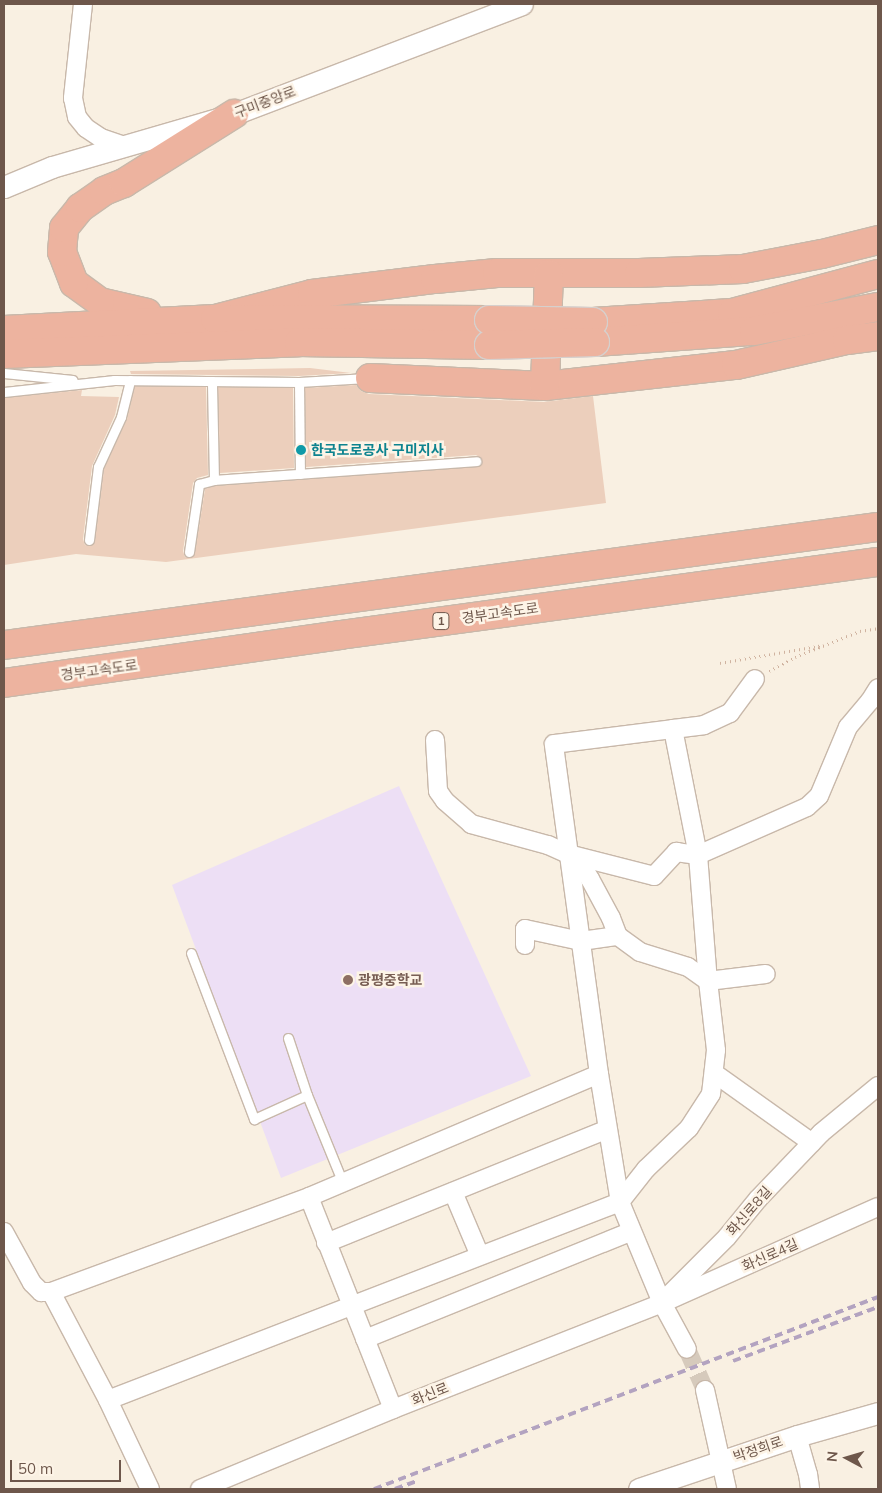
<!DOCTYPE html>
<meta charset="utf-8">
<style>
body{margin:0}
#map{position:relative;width:882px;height:1493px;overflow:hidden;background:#f9f0e2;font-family:Mulish,"Noto Sans KR",sans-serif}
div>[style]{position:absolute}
.education>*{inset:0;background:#eddff5}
.building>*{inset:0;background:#eccfbc}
.minor-tunnel>*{height:18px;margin-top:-9px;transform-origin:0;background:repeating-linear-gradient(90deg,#d6cabc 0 18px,transparent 0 27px)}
.path>*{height:2.5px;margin-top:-1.25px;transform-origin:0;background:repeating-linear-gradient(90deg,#d0b3a0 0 1px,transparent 0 5px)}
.roads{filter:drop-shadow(1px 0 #c8b8aa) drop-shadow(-1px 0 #c8b8aa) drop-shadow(0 1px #c8b8aa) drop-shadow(0 -1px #c8b8aa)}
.service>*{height:9px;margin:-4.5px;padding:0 4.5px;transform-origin:4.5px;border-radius:4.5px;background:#fff}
.minor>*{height:18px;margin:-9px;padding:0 9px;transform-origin:9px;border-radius:9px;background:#fff}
.tertiary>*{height:21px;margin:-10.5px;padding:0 10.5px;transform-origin:10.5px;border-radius:10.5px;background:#fff}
.motorway>*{height:28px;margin:-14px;padding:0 14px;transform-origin:14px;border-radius:14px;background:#edb39f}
.rail>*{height:4px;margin-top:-2px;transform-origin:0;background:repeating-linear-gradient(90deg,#b3a3c0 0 8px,transparent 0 13px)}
.bridges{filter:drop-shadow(1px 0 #d6d0cd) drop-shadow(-1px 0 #d6d0cd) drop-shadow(0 1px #d6d0cd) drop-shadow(0 -1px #d6d0cd)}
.motorway-bridge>*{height:28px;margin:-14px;padding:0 14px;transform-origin:14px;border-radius:14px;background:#edb39f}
.dots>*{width:14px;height:14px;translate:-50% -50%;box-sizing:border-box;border:2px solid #fdf4e7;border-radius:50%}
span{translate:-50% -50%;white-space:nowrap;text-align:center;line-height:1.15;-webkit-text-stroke:5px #fdf4e7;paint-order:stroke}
.shield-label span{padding:1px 4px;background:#fdf4e7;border:1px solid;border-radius:4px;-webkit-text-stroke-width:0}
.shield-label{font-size:12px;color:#6e574b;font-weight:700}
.street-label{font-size:14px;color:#6e574b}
.culture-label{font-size:14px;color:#0d838f;font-weight:700}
.left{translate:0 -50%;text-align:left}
.education-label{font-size:14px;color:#785e54;font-weight:700}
.frame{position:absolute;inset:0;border:5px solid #6e574b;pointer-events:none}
.north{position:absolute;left:822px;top:1433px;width:50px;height:50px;-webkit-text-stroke:4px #fdf4e7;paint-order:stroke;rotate:276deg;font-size:14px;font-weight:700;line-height:20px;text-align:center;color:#6e574b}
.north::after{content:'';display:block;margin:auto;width:18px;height:22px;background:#6e574b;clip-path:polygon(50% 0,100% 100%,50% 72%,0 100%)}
.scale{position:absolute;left:10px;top:1460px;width:111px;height:22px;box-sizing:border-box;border:2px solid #6e574b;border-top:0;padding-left:6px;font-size:15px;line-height:18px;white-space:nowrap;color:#6e574b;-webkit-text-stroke:4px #fdf4e7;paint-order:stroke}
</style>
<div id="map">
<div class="education">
<div style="clip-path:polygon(399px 786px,531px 1076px,281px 1178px,172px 885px)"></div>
</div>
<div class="building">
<div style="clip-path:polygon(310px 368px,351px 373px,299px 376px,131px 374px,130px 371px)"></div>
<div style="clip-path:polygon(356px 385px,361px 391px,369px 394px,544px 402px,593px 396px,606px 503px,166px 562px,76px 554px,4px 565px,4px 398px,82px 390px,81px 396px,119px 397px,115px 415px,92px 466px,83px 539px,85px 545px,89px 546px,95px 541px,104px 469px,127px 419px,135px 386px,206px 387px,208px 475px,197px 478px,193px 483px,183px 551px,185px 557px,189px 558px,195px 553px,205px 489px,215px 486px,476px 467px,481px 464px,481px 458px,476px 455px,306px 467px,305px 388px)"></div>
<div style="clip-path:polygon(218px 387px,293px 388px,294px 468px,220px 473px)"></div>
</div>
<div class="minor-tunnel">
<div style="left:687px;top:1349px;width:45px;rotate:66.3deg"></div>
</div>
<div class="path">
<div style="left:720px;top:663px;width:105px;rotate:-9.9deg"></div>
<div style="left:769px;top:671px;width:30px;rotate:-28deg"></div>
<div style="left:795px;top:657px;width:70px;rotate:-21.8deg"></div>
<div style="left:860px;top:631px;width:18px;rotate:-9deg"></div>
</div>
<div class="roads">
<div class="service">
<div style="left:4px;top:373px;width:69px;rotate:5.8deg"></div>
<div style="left:299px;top:382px;width:92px;rotate:89.4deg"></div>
<div style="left:4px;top:392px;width:111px;rotate:-6.2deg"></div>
<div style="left:114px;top:380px;width:185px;rotate:0.6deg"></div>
<div style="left:299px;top:382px;width:68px;rotate:-3.4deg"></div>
<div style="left:214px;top:480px;width:263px;rotate:-4.1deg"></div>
<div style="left:89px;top:540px;width:74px;rotate:-83deg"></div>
<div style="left:98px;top:467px;width:55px;rotate:-65.3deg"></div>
<div style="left:121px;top:417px;width:38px;rotate:-76deg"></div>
<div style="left:189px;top:552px;width:69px;rotate:-81.6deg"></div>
<div style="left:199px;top:484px;width:16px;rotate:-15deg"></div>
<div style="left:214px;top:480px;width:99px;rotate:-91.2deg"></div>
<div style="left:191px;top:953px;width:178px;rotate:69.2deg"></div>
<div style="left:254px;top:1119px;width:58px;rotate:-24.4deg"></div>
<div style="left:288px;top:1038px;width:60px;rotate:71.6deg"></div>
<div style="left:307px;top:1095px;width:95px;rotate:67.8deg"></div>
</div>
<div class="minor">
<div style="left:83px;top:4px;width:95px;rotate:96.1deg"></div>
<div style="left:73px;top:98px;width:19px;rotate:78deg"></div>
<div style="left:77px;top:117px;width:14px;rotate:51deg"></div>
<div style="left:86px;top:128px;width:18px;rotate:34deg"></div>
<div style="left:101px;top:138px;width:24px;rotate:19deg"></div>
<div style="left:673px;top:729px;width:31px;rotate:-7deg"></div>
<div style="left:704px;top:725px;width:29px;rotate:-25deg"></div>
<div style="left:730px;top:713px;width:42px;rotate:-53.7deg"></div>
<div style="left:435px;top:740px;width:51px;rotate:86.6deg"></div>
<div style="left:438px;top:791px;width:12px;rotate:55deg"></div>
<div style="left:445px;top:801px;width:35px;rotate:41deg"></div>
<div style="left:471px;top:824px;width:80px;rotate:15.3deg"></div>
<div style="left:548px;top:845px;width:22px;rotate:24deg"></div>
<div style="left:568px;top:854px;width:89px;rotate:14.3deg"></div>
<div style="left:654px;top:876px;width:33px;rotate:-47deg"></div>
<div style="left:676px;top:852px;width:22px;rotate:8deg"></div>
<div style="left:698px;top:855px;width:119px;rotate:-23.8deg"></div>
<div style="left:807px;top:807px;width:16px;rotate:-43deg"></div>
<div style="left:819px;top:796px;width:75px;rotate:-67.2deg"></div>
<div style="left:848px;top:727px;width:34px;rotate:-50deg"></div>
<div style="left:870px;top:701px;width:15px;rotate:-58deg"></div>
<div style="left:568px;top:854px;width:22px;rotate:43deg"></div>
<div style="left:584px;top:869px;width:12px;rotate:59deg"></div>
<div style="left:590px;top:879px;width:44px;rotate:61.7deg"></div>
<div style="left:611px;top:918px;width:19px;rotate:69deg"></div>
<div style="left:525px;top:945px;width:16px;rotate:-90deg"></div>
<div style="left:525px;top:929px;width:57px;rotate:12.1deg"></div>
<div style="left:581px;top:941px;width:37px;rotate:-8deg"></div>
<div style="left:618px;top:936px;width:27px;rotate:36deg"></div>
<div style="left:640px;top:952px;width:50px;rotate:17.4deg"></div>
<div style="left:688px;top:967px;width:24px;rotate:35deg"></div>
<div style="left:714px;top:1073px;width:120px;rotate:35.5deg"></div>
<div style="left:599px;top:1074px;width:333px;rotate:-97.8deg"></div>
<div style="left:554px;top:744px;width:120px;rotate:-7.2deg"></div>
<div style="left:673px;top:729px;width:128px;rotate:78.8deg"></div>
<div style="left:698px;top:855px;width:126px;rotate:85.5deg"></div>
<div style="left:453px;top:1192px;width:69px;rotate:67.1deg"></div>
<div style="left:309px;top:1197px;width:228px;rotate:68.4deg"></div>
<div style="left:4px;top:1232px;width:58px;rotate:61.2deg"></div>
<div style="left:32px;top:1283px;width:13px;rotate:45deg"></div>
<div style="left:41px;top:1292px;width:10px"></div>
<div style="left:326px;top:1243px;width:302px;rotate:-22deg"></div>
<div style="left:669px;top:1295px;width:82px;rotate:-45deg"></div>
<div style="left:727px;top:1237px;width:49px;rotate:-50.8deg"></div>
<div style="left:758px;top:1199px;width:91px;rotate:-46.3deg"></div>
<div style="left:821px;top:1133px;width:74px;rotate:-39.5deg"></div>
<div style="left:365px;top:1339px;width:286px;rotate:-22deg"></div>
<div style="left:705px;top:1390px;width:101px;rotate:77.5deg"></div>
<div style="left:108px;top:1400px;width:549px;rotate:-21.14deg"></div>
<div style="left:620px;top:1202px;width:42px;rotate:-51.8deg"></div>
<div style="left:646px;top:1169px;width:59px;rotate:-43.6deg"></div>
<div style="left:689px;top:1128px;width:40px;rotate:-57.1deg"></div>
<div style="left:711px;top:1094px;width:44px;rotate:-83.5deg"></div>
<div style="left:716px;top:1050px;width:69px;rotate:-96.6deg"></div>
<div style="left:708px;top:981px;width:58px;rotate:-6.9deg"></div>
<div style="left:797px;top:1436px;width:40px;rotate:74deg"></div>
<div style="left:808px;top:1474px;width:15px;rotate:82deg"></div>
<div style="left:150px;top:1489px;width:98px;rotate:-115.3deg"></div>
<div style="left:108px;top:1400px;width:122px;rotate:-117.8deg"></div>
<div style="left:51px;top:1292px;width:275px;rotate:-20.2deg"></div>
<div style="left:309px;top:1197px;width:315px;rotate:-23deg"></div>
<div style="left:599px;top:1074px;width:130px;rotate:80.7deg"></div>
<div style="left:620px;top:1202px;width:109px;rotate:67.4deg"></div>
<div style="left:662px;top:1303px;width:52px;rotate:61.5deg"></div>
<div style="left:200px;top:1489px;width:209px;rotate:-22.5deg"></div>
<div style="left:393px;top:1409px;width:289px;rotate:-21.5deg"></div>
<div style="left:662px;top:1303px;width:236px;rotate:-24deg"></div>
</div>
<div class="tertiary">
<div style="left:4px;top:187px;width:52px;rotate:-22.6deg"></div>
<div style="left:52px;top:167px;width:190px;rotate:-16.2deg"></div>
<div style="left:234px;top:114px;width:308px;rotate:-20.9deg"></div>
<div style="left:639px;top:1489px;width:167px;rotate:-18.5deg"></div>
<div style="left:797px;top:1436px;width:84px;rotate:-15.9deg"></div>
</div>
<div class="motorway">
<div style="left:147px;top:313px;width:48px;rotate:-166.8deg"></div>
<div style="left:100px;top:302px;width:32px;rotate:-144deg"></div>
<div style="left:74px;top:283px;width:33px;rotate:-111deg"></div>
<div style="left:62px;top:252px;width:24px;rotate:-85deg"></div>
<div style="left:64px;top:228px;width:26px;rotate:-51deg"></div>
<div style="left:80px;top:208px;width:29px;rotate:-35deg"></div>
<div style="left:104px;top:191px;width:22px;rotate:-22deg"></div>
<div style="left:124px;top:183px;width:130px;rotate:-32.1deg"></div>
<div style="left:215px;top:319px;width:100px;rotate:-14.5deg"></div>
<div style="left:312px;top:294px;width:124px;rotate:-7deg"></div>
<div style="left:435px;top:279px;width:62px;rotate:-5.5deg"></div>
<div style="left:497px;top:273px;width:142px"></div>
<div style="left:639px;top:273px;width:104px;rotate:-2.2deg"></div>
<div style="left:743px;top:269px;width:80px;rotate:-10.8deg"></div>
<div style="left:822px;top:254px;width:58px;rotate:-14deg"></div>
<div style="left:593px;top:322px;width:139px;rotate:-3.7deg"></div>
<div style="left:732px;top:313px;width:151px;rotate:-15deg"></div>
<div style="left:4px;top:330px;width:211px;rotate:-3deg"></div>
<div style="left:215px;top:319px;width:274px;rotate:0.2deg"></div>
<div style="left:595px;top:342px;width:159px;rotate:-4deg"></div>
<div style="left:754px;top:331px;width:126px;rotate:-11deg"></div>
<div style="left:4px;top:354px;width:295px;rotate:-2.3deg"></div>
<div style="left:299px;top:342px;width:190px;rotate:0.9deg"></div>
<div style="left:370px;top:378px;width:175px;rotate:2.6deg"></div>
<div style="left:545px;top:386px;width:192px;rotate:-6.3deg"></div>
<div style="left:736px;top:365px;width:114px;rotate:-12.7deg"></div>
<div style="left:847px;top:340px;width:31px;rotate:-7deg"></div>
<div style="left:545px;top:386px;width:112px;rotate:-88deg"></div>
<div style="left:4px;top:645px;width:882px;rotate:-7.69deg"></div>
<div style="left:4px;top:683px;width:339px;rotate:-8.1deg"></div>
<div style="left:340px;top:635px;width:543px;rotate:-7.73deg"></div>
</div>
</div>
<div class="rail">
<div style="left:733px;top:1361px;width:155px;rotate:-20.4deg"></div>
<div style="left:374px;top:1489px;width:539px;rotate:-20.85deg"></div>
<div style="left:395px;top:1489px;width:23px;rotate:-20deg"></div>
</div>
<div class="bridges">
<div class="motorway-bridge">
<div style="left:489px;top:320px;width:104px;rotate:1.1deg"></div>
<div style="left:489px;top:345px;width:106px;rotate:-1.6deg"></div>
</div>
</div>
<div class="dots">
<div style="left:301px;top:450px;background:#0f9aa8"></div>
<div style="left:348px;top:980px;background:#8d6e63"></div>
</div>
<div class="shield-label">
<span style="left:441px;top:621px">1</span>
</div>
<div class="street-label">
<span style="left:265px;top:102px;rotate:-21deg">구미중앙로</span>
<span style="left:500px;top:613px;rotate:-8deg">경부고속도로</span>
<span style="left:99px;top:670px;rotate:-8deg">경부고속도로</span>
<span style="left:749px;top:1211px;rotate:-49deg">화신로8길</span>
<span style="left:770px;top:1255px;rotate:-24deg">화신로4길</span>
<span style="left:430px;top:1394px;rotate:-22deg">화신로</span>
<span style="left:758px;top:1449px;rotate:-19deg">박정희로</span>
</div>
<div class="culture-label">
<span class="left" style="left:311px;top:450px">한국도로공사 구미지사</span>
</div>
<div class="education-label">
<span class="left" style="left:358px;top:980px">광평중학교</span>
</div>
<div class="frame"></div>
<div class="north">N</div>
<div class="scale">50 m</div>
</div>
